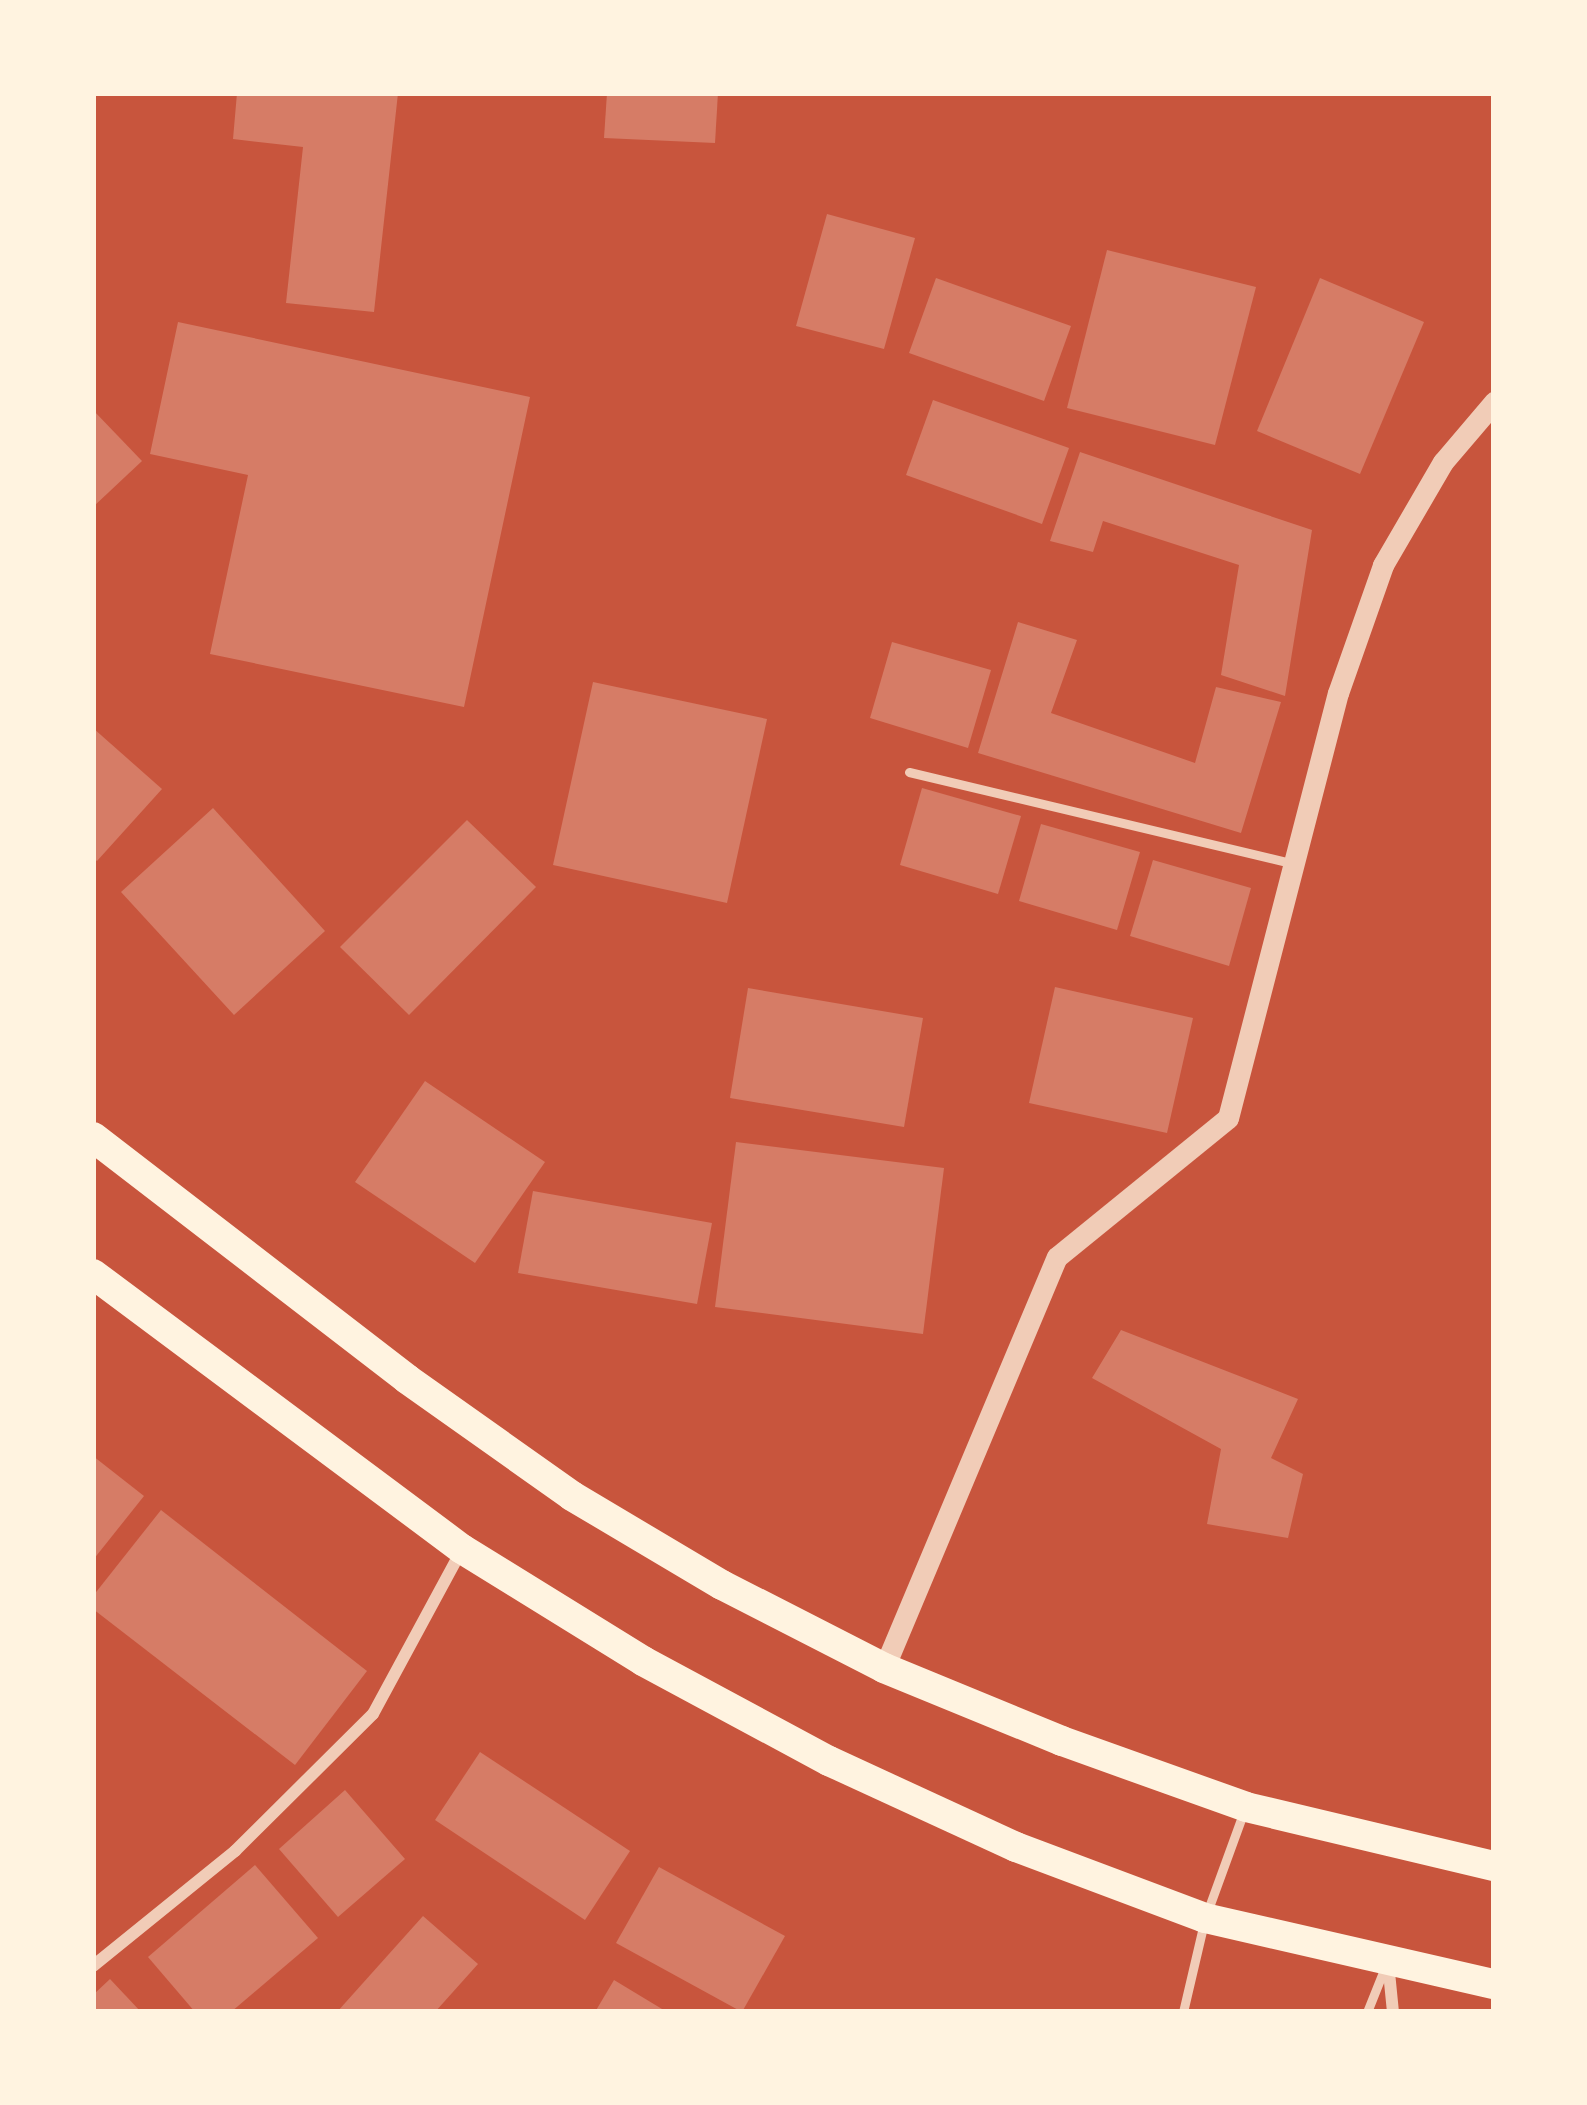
<!DOCTYPE html>
<style>
body{margin:0}
#map{position:relative;width:1587px;height:2105px;overflow:hidden;background:#c8553d;font-family:"PT Sans",sans-serif}
div>[style]{position:absolute}
.building>*{inset:0;background:#d67c66}
.service>*{height:9px;margin:-4.5px;padding:0 4.5px;transform-origin:4.5px;border-radius:4.5px;background:#f1ccb7}
.minor>*{height:12px;margin:-6px;padding:0 6px;transform-origin:6px;border-radius:6px;background:#f1ccb7}
.tertiary>*{height:21px;margin:-10.5px;padding:0 10.5px;transform-origin:10.5px;border-radius:10.5px;background:#f1ccb7}
.primary>*{height:30px;margin:-15px;padding:0 15px;transform-origin:15px;border-radius:15px;background:#fff3e0}
span{translate:-50% -50%;white-space:nowrap;text-align:center;line-height:1.15;-webkit-text-stroke:10px #fff3e0;paint-order:stroke}
.frame{position:absolute;inset:0;border:96px solid #fff3e0;pointer-events:none}
</style>
<div id="map">
<div class="building">
<div style="clip-path:polygon(237px 93px,398px 93px,374px 312px,286px 303px,303px 147px,233px 139px)"></div>
<div style="clip-path:polygon(607px 93px,718px 93px,715px 143px,604px 138px)"></div>
<div style="clip-path:polygon(827px 214px,915px 238px,884px 349px,796px 326px)"></div>
<div style="clip-path:polygon(1107px 250px,1256px 287px,1215px 445px,1067px 408px)"></div>
<div style="clip-path:polygon(936px 278px,1071px 326px,1044px 401px,909px 353px)"></div>
<div style="clip-path:polygon(1320px 278px,1424px 322px,1360px 474px,1257px 431px)"></div>
<div style="clip-path:polygon(178px 322px,530px 397px,464px 707px,210px 654px,248px 475px,150px 454px)"></div>
<div style="clip-path:polygon(933px 400px,1069px 448px,1042px 524px,906px 475px)"></div>
<div style="clip-path:polygon(93px 410px,142px 461px,93px 507px)"></div>
<div style="clip-path:polygon(1080px 452px,1312px 530px,1285px 696px,1221px 675px,1239px 565px,1103px 521px,1093px 552px,1050px 541px)"></div>
<div style="clip-path:polygon(1018px 622px,1077px 640px,1051px 713px,1195px 763px,1216px 687px,1281px 702px,1241px 833px,978px 753px)"></div>
<div style="clip-path:polygon(892px 642px,991px 670px,968px 748px,870px 718px)"></div>
<div style="clip-path:polygon(593px 682px,767px 719px,727px 903px,553px 865px)"></div>
<div style="clip-path:polygon(93px 728px,162px 789px,97px 861px,93px 858px)"></div>
<div style="clip-path:polygon(922px 788px,1021px 816px,998px 894px,900px 865px)"></div>
<div style="clip-path:polygon(213px 808px,325px 931px,234px 1015px,121px 892px)"></div>
<div style="clip-path:polygon(467px 820px,536px 887px,409px 1015px,340px 947px)"></div>
<div style="clip-path:polygon(1041px 824px,1140px 852px,1117px 930px,1019px 901px)"></div>
<div style="clip-path:polygon(1153px 860px,1251px 888px,1229px 966px,1130px 936px)"></div>
<div style="clip-path:polygon(1055px 987px,1193px 1018px,1167px 1133px,1029px 1103px)"></div>
<div style="clip-path:polygon(748px 988px,923px 1018px,904px 1127px,730px 1098px)"></div>
<div style="clip-path:polygon(425px 1081px,545px 1162px,475px 1263px,355px 1182px)"></div>
<div style="clip-path:polygon(736px 1142px,944px 1168px,923px 1334px,715px 1307px)"></div>
<div style="clip-path:polygon(533px 1191px,712px 1223px,697px 1304px,518px 1273px)"></div>
<div style="clip-path:polygon(1121px 1330px,1298px 1399px,1271px 1458px,1303px 1474px,1288px 1538px,1207px 1524px,1221px 1449px,1092px 1378px)"></div>
<div style="clip-path:polygon(93px 1456px,144px 1496px,93px 1560px)"></div>
<div style="clip-path:polygon(161px 1510px,367px 1671px,295px 1765px,93px 1609px,93px 1596px)"></div>
<div style="clip-path:polygon(480px 1752px,630px 1851px,585px 1920px,435px 1820px)"></div>
<div style="clip-path:polygon(345px 1790px,405px 1859px,338px 1917px,279px 1849px)"></div>
<div style="clip-path:polygon(255px 1865px,318px 1938px,231px 2012px,195px 2012px,148px 1957px)"></div>
<div style="clip-path:polygon(659px 1867px,785px 1936px,742px 2012px,616px 1943px)"></div>
<div style="clip-path:polygon(423px 1916px,478px 1964px,435px 2012px,337px 2012px)"></div>
<div style="clip-path:polygon(110px 1979px,141px 2012px,93px 2012px,93px 1995px)"></div>
<div style="clip-path:polygon(614px 1980px,667px 2012px,595px 2012px)"></div>
</div>
<div class="service">
<div style="left:909px;top:772px;width:393px;rotate:13.4deg"></div>
<div style="left:1183px;top:2012px;width:97px;rotate:-76.8deg"></div>
<div style="left:1205px;top:1918px;width:114px;rotate:-70deg"></div>
<div style="left:1367px;top:2012px;width:48px;rotate:-68.2deg"></div>
</div>
<div class="minor">
<div style="left:1388px;top:1962px;width:50px;rotate:84.3deg"></div>
<div style="left:93px;top:1966px;width:183px;rotate:-39deg"></div>
<div style="left:235px;top:1851px;width:194px;rotate:-44.8deg"></div>
<div style="left:373px;top:1714px;width:185px;rotate:-61.6deg"></div>
</div>
<div class="tertiary">
<div style="left:884px;top:1668px;width:446px;rotate:-67.2deg"></div>
<div style="left:1057px;top:1257px;width:220px;rotate:-39.1deg"></div>
<div style="left:1228px;top:1118px;width:439px;rotate:-75.5deg"></div>
<div style="left:1338px;top:693px;width:136px;rotate:-70.6deg"></div>
<div style="left:1383px;top:565px;width:119px;rotate:-59.8deg"></div>
<div style="left:1443px;top:462px;width:79px;rotate:-49.6deg"></div>
</div>
<div class="primary">
<div style="left:93px;top:1137px;width:396px;rotate:37.6deg"></div>
<div style="left:407px;top:1379px;width:202px;rotate:35.3deg"></div>
<div style="left:572px;top:1496px;width:174px;rotate:30.7deg"></div>
<div style="left:722px;top:1585px;width:182px;rotate:27.1deg"></div>
<div style="left:884px;top:1668px;width:192px;rotate:22.3deg"></div>
<div style="left:1062px;top:1741px;width:195px;rotate:19.7deg"></div>
<div style="left:1246px;top:1807px;width:255px;rotate:13.4deg"></div>
<div style="left:93px;top:1274px;width:460px;rotate:36.7deg"></div>
<div style="left:462px;top:1549px;width:213px;rotate:31.7deg"></div>
<div style="left:643px;top:1661px;width:211px;rotate:28.3deg"></div>
<div style="left:829px;top:1761px;width:206px;rotate:24.7deg"></div>
<div style="left:1016px;top:1847px;width:202px;rotate:20.6deg"></div>
<div style="left:1205px;top:1918px;width:296px;rotate:12.9deg"></div>
</div>
<div class="frame"></div>
</div>
